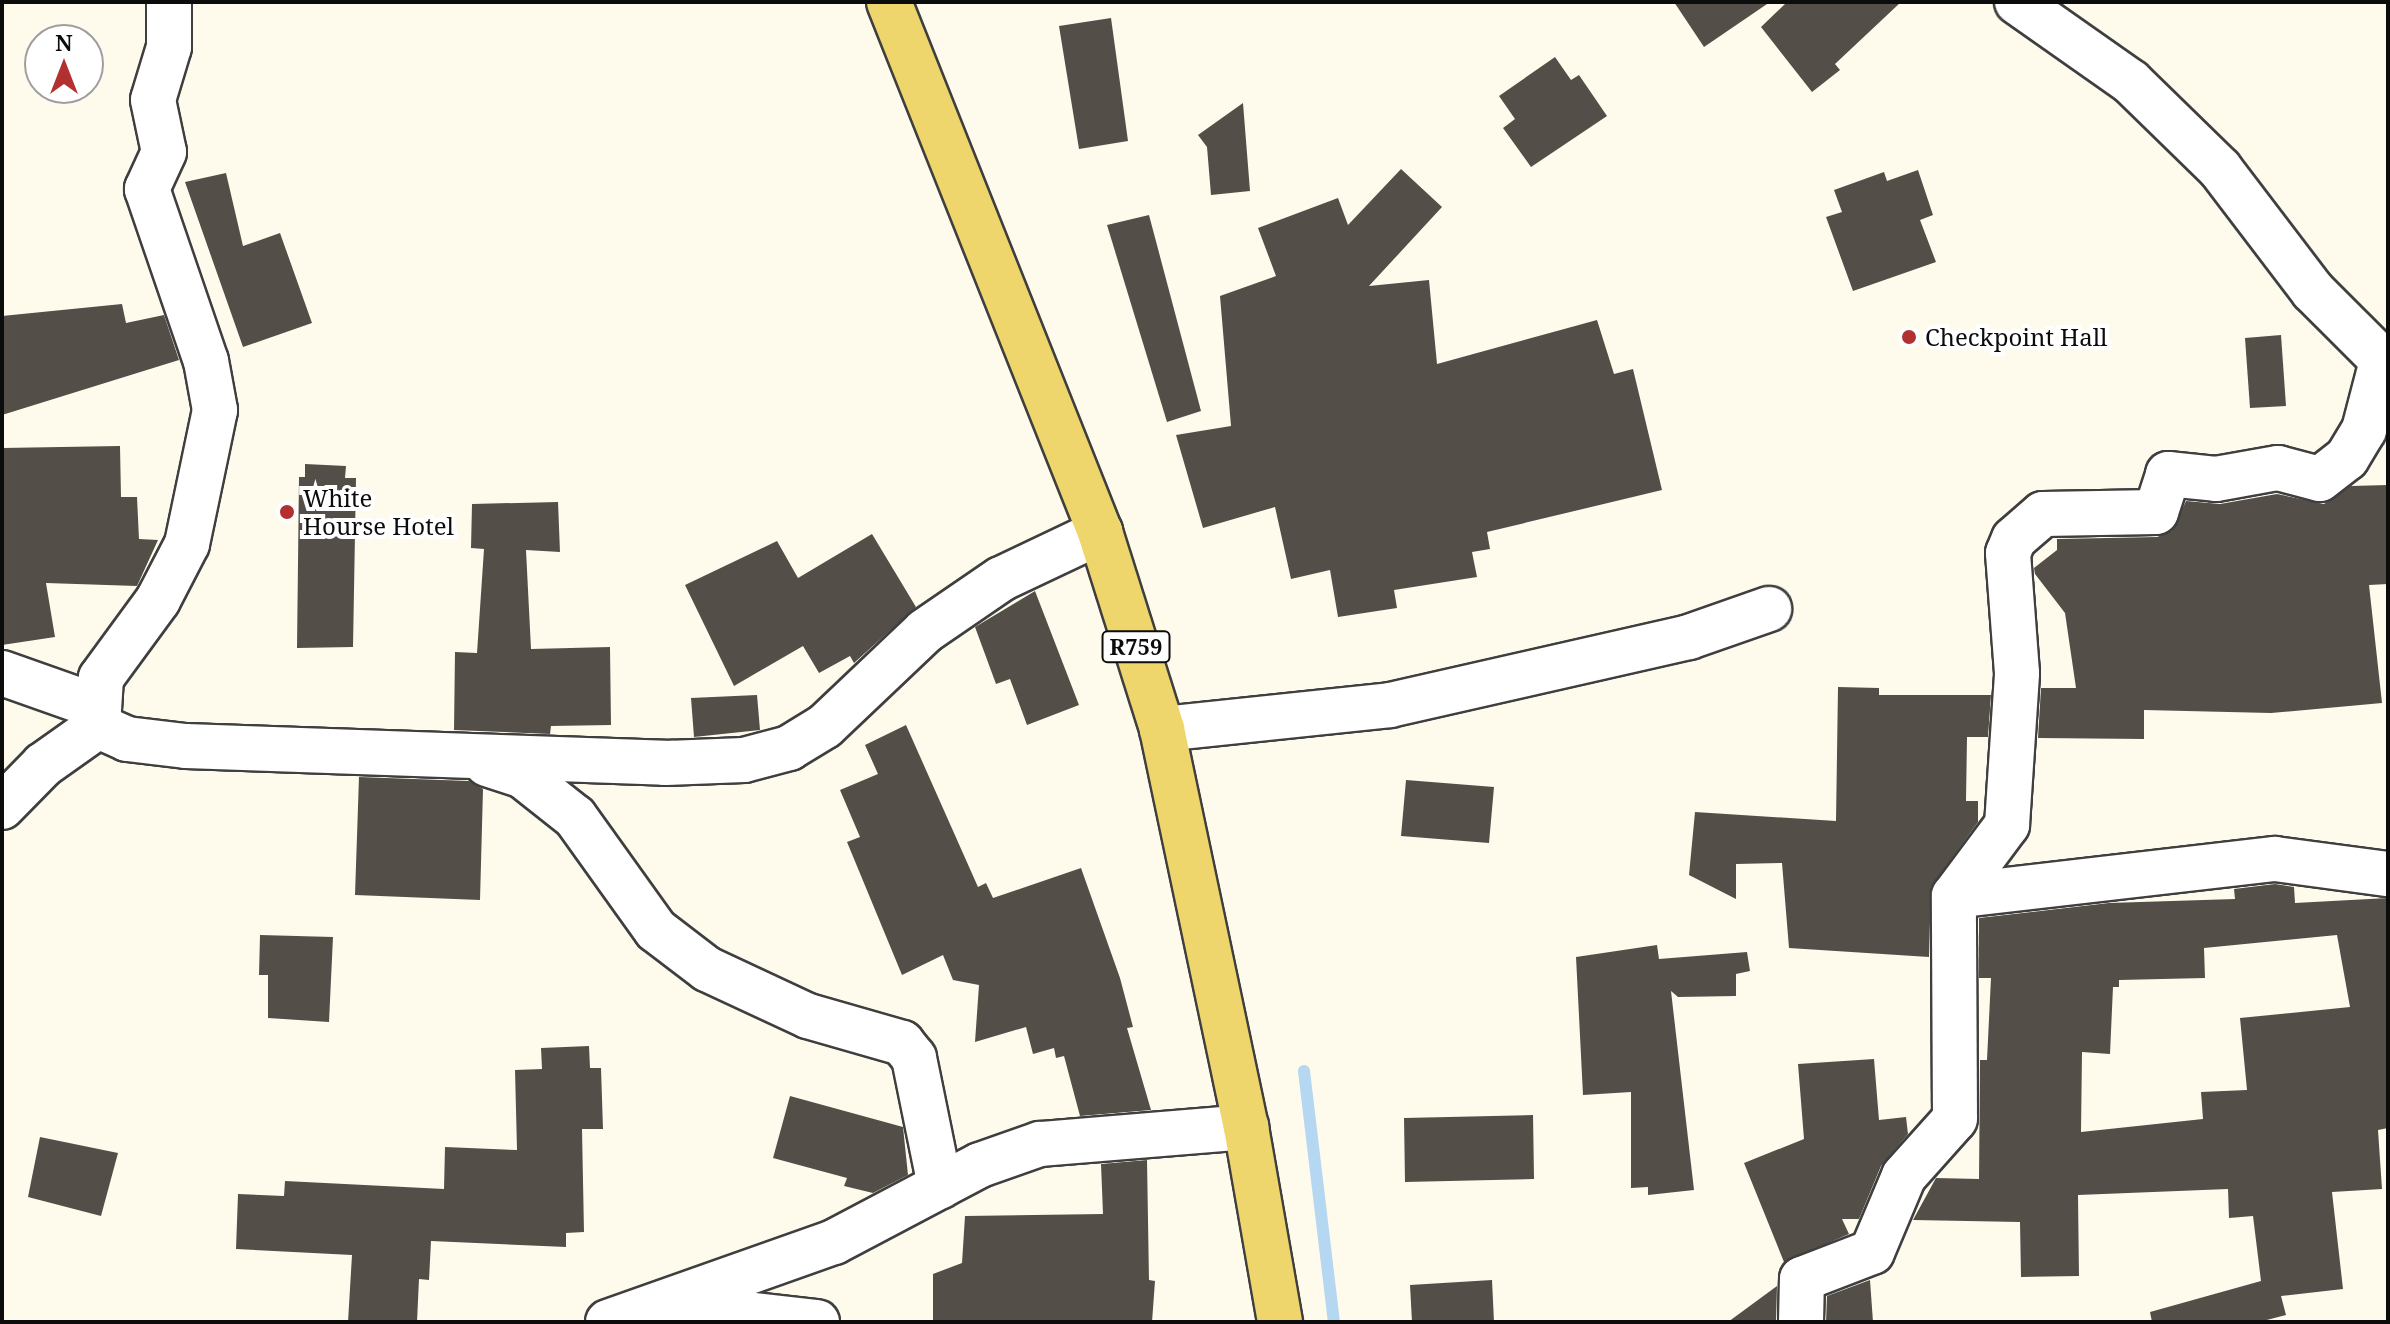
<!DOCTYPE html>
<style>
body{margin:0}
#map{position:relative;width:2390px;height:1324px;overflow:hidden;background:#fefbed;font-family:"Noto Serif",serif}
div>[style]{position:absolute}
.stream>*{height:12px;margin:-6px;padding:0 6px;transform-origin:6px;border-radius:6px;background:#b5d7f1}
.building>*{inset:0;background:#544e49}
.roads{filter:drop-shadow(2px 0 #3f3f3f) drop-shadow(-2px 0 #3f3f3f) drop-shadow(0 2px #3f3f3f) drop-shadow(0 -2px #3f3f3f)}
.minor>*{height:44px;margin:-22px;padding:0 22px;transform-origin:22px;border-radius:22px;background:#fff}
.major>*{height:44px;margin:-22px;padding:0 22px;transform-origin:22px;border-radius:22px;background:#efd66c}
.dots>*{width:22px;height:22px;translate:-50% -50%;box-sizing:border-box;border:4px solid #fff;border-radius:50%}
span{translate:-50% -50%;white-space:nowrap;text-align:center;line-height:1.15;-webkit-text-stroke:8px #fff;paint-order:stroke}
.shield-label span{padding:2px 6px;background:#fff;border:2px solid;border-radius:6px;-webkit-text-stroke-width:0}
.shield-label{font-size:22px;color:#0c0c0c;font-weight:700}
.poi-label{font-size:24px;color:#0c0c0c}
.left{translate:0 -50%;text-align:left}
.frame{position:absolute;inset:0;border:4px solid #0c0c0c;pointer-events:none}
.north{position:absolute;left:24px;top:24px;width:80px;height:80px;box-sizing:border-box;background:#fff;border:2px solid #9e9e9e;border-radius:50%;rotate:0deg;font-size:22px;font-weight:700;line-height:32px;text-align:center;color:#0c0c0c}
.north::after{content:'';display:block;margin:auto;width:28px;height:36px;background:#b2302f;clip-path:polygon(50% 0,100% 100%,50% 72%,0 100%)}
</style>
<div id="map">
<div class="stream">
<div style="left:1304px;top:1071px;width:253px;rotate:83.2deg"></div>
</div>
<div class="building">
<div style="clip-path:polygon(1674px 2px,1770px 2px,1704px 47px)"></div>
<div style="clip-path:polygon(1787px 2px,1901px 2px,1835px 64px,1840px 70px,1812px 92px,1761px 27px)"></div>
<div style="clip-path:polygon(1111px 18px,1128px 141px,1079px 149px,1059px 26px)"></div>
<div style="clip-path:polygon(1555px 57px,1571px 80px,1579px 75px,1607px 116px,1531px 167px,1503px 128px,1515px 119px,1499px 96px)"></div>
<div style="clip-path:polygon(1243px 103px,1250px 191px,1211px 195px,1207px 147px,1198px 135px)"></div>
<div style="clip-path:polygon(1401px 169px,1442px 207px,1369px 286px,1429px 280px,1437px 364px,1597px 320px,1614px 374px,1633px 369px,1662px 490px,1487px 532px,1490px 549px,1472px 552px,1477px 577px,1394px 590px,1397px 608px,1338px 617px,1330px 570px,1291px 579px,1275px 507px,1203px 528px,1176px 435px,1231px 426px,1220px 296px,1276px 276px,1258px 228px,1338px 198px,1348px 225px)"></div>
<div style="clip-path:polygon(1918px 170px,1933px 215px,1920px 220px,1936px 262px,1853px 291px,1826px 217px,1842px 212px,1834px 190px,1884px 172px,1887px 181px)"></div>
<div style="clip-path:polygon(226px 173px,243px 246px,280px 233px,312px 323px,243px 347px,185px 182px)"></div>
<div style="clip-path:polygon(1149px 215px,1201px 411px,1167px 422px,1107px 225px)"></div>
<div style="clip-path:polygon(122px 304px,126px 323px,164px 315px,179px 360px,2px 415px,2px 316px)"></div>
<div style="clip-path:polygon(2281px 335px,2286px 406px,2250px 408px,2245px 338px)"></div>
<div style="clip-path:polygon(120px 446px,121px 497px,137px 497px,139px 539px,158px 540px,137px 586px,46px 583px,55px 637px,2px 645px,2px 448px)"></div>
<div style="clip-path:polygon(305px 464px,346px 466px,345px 478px,356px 478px,353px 647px,297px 648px,299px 477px,305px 477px)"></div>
<div style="clip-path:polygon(2388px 485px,2388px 584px,2369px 585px,2382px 703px,2271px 713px,2144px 710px,2144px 739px,2038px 738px,2041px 688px,2076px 688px,2065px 613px,2035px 574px,2034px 568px,2057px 550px,2057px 539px,2157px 537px,2172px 531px,2186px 501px,2220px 504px,2277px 494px,2324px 504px,2351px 486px)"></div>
<div style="clip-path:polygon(558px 502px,560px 552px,526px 550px,531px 649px,610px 647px,611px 725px,551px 726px,550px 734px,454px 730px,455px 652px,477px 653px,484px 549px,471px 548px,472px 504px)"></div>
<div style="clip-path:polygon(872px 534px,916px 607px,854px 663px,850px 656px,819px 673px,803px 646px,734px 686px,685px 585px,777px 541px,798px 578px)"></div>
<div style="clip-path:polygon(1035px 591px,1079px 705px,1027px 725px,1010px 679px,996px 684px,975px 627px)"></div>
<div style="clip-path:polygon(1838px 687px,1879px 688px,1879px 695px,1991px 695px,1988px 737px,1967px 737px,1966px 801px,1978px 801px,1978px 822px,1931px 887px,1929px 957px,1789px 948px,1782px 863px,1736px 864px,1736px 899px,1689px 875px,1695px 812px,1836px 821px)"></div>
<div style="clip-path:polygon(757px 695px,760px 730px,694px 737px,691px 698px)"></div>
<div style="clip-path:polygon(906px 725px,978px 887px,986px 883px,993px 898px,1081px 868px,1120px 978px,1133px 1027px,1127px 1028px,1151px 1110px,1080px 1116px,1064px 1056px,1056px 1058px,1054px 1048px,1033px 1054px,1026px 1027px,975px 1042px,979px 985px,953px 980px,943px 955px,902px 975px,847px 842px,860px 837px,840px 790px,878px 774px,865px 745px)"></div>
<div style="clip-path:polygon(359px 777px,469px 781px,483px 789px,480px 900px,355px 895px)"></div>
<div style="clip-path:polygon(1406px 780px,1494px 787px,1489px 843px,1401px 836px)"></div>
<div style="clip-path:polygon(evenodd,2275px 884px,2294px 887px,2295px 903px,2388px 898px,2388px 1128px,2378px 1130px,2382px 1189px,2332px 1192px,2343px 1289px,2281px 1296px,2286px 1315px,2259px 1322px,2152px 1322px,2150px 1312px,2261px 1281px,2253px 1216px,2229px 1218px,2228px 1189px,2078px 1195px,2079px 1276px,2021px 1277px,2020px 1222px,1913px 1220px,1936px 1178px,1979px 1179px,1980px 1060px,1987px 1060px,1991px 978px,1979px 978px,1979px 918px,2109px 903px,2235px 899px,2234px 889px,2275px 884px,2337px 935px,2350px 1007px,2240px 1018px,2247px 1090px,2201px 1092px,2203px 1119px,2081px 1132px,2082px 1052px,2110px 1054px,2113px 987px,2119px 987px,2119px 980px,2205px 978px,2204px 948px,2337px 935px)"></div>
<div style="clip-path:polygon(260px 935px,333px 937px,329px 1022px,268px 1018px,268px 975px,259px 975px)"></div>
<div style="clip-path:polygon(1657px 945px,1659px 959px,1747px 952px,1750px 971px,1736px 974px,1736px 996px,1678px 997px,1671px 991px,1694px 1190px,1648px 1195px,1648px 1187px,1631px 1188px,1631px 1092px,1583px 1095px,1576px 957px)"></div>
<div style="clip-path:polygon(589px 1046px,590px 1068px,601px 1068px,603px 1129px,582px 1129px,584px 1232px,566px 1233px,566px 1247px,431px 1241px,429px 1280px,419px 1279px,417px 1322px,348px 1322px,352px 1255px,236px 1249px,238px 1194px,284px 1196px,285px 1181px,444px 1189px,445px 1147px,517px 1150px,515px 1070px,542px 1069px,541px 1048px)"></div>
<div style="clip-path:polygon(1874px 1059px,1879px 1120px,1906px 1117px,1908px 1134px,1881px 1166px,1859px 1219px,1842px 1219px,1849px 1234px,1784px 1262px,1744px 1163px,1804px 1139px,1798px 1064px)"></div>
<div style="clip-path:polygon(790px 1096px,903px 1127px,908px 1175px,873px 1193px,844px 1186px,847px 1178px,773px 1158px)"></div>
<div style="clip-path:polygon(1533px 1115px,1534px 1179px,1405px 1182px,1404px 1118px)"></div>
<div style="clip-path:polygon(40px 1137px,118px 1153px,101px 1216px,28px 1197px)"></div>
<div style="clip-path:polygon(1147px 1160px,1149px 1280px,1155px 1281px,1152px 1322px,933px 1322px,933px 1274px,962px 1263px,965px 1216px,1103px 1214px,1101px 1164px)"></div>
<div style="clip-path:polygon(1492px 1280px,1494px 1322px,1412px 1322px,1410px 1285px)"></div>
<div style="clip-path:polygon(1870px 1280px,1873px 1322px,1826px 1322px,1827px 1296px)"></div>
<div style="clip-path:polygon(1777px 1286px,1776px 1322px,1728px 1322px)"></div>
</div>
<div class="roads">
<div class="minor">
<div style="left:169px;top:2px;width:45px;rotate:90deg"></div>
<div style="left:169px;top:47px;width:55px;rotate:106.8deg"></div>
<div style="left:153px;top:100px;width:53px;rotate:78.1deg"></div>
<div style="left:164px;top:152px;width:41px;rotate:114.7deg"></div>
<div style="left:147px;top:189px;width:182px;rotate:71.1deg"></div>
<div style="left:206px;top:361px;width:50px;rotate:79.6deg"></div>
<div style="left:215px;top:410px;width:137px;rotate:101.8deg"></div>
<div style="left:187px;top:544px;width:63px;rotate:117.4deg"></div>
<div style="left:158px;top:600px;width:97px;rotate:126.2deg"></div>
<div style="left:101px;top:678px;width:48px;rotate:93.6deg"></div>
<div style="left:98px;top:726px;width:32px;rotate:24deg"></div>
<div style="left:127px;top:739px;width:59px;rotate:6.8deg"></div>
<div style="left:186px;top:746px;width:479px;rotate:2deg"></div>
<div style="left:665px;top:763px;width:79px;rotate:-2.2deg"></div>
<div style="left:744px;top:760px;width:47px;rotate:-14.9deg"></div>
<div style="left:789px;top:748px;width:42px;rotate:-31.4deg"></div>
<div style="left:825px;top:726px;width:138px;rotate:-43.5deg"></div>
<div style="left:925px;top:631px;width:92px;rotate:-34.4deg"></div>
<div style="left:1001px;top:579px;width:110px;rotate:-25.4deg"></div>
<div style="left:2017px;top:2px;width:139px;rotate:35.1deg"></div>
<div style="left:2131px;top:82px;width:124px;rotate:44.3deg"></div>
<div style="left:2220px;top:169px;width:153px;rotate:52.7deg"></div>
<div style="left:2313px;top:291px;width:106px;rotate:45deg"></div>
<div style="left:2px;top:673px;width:102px;rotate:19.5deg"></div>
<div style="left:1162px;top:729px;width:229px;rotate:-6deg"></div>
<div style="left:1390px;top:705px;width:307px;rotate:-12.8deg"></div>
<div style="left:1689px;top:637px;width:85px;rotate:-19.3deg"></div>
<div style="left:487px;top:764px;width:38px;rotate:18deg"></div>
<div style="left:523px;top:776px;width:66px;rotate:38.3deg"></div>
<div style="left:575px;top:817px;width:139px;rotate:54.4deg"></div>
<div style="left:656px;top:930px;width:64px;rotate:37.4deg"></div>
<div style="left:707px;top:969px;width:111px;rotate:25deg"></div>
<div style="left:808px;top:1016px;width:98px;rotate:16deg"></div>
<div style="left:902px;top:1043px;width:19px;rotate:51deg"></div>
<div style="left:914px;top:1058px;width:131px;rotate:78.5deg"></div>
<div style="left:2px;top:807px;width:59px;rotate:-45.7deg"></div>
<div style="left:43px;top:765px;width:67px;rotate:-35.3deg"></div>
<div style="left:1954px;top:896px;width:323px;rotate:-6.6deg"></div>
<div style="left:2275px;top:859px;width:114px;rotate:7.6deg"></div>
<div style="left:676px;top:1306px;width:142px;rotate:6.5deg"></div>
<div style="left:608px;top:1322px;width:240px;rotate:-19.5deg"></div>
<div style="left:834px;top:1242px;width:165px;rotate:-27.8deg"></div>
<div style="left:980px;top:1165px;width:64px;rotate:-19.3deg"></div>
<div style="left:1040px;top:1144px;width:207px;rotate:-4.7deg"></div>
<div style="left:1801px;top:1322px;width:43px;rotate:-88.7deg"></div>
<div style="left:1802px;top:1279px;width:75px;rotate:-21.1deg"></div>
<div style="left:1872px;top:1252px;width:82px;rotate:-67.2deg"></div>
<div style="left:1904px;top:1176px;width:76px;rotate:-48.2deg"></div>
<div style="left:1955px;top:1119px;width:223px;rotate:-90.3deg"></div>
<div style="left:1954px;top:896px;width:89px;rotate:-53.3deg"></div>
<div style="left:2007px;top:825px;width:152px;rotate:-86.2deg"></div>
<div style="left:2017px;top:673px;width:120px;rotate:-94.3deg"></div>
<div style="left:2008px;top:553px;width:15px;rotate:-67deg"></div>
<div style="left:2014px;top:539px;width:38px;rotate:-41deg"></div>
<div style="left:2043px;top:514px;width:113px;rotate:-1deg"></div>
<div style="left:2156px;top:512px;width:40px;rotate:-72deg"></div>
<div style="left:2168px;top:474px;width:48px;rotate:5.9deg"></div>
<div style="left:2216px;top:479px;width:63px;rotate:-10.1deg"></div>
<div style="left:2278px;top:468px;width:43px;rotate:14.7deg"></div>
<div style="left:2320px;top:479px;width:34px;rotate:-38deg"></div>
<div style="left:2347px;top:458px;width:33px;rotate:-59deg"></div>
<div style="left:2364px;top:430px;width:71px;rotate:-75.4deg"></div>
</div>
<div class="major">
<div style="left:889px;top:2px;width:570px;rotate:68.29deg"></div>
<div style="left:1100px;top:532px;width:207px;rotate:72.5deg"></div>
<div style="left:1162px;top:729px;width:407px;rotate:78.1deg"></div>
<div style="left:1246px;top:1127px;width:198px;rotate:80.1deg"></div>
</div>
</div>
<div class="dots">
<div style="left:1909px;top:337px;background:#b2302f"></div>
<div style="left:287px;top:512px;background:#b2302f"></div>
</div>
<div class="shield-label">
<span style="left:1136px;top:647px">R759</span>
</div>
<div class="poi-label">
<span class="left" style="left:1925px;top:337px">Checkpoint Hall</span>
<span class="left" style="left:303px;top:512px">White<br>Hourse Hotel</span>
</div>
<div class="frame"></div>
<div class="north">N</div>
</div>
